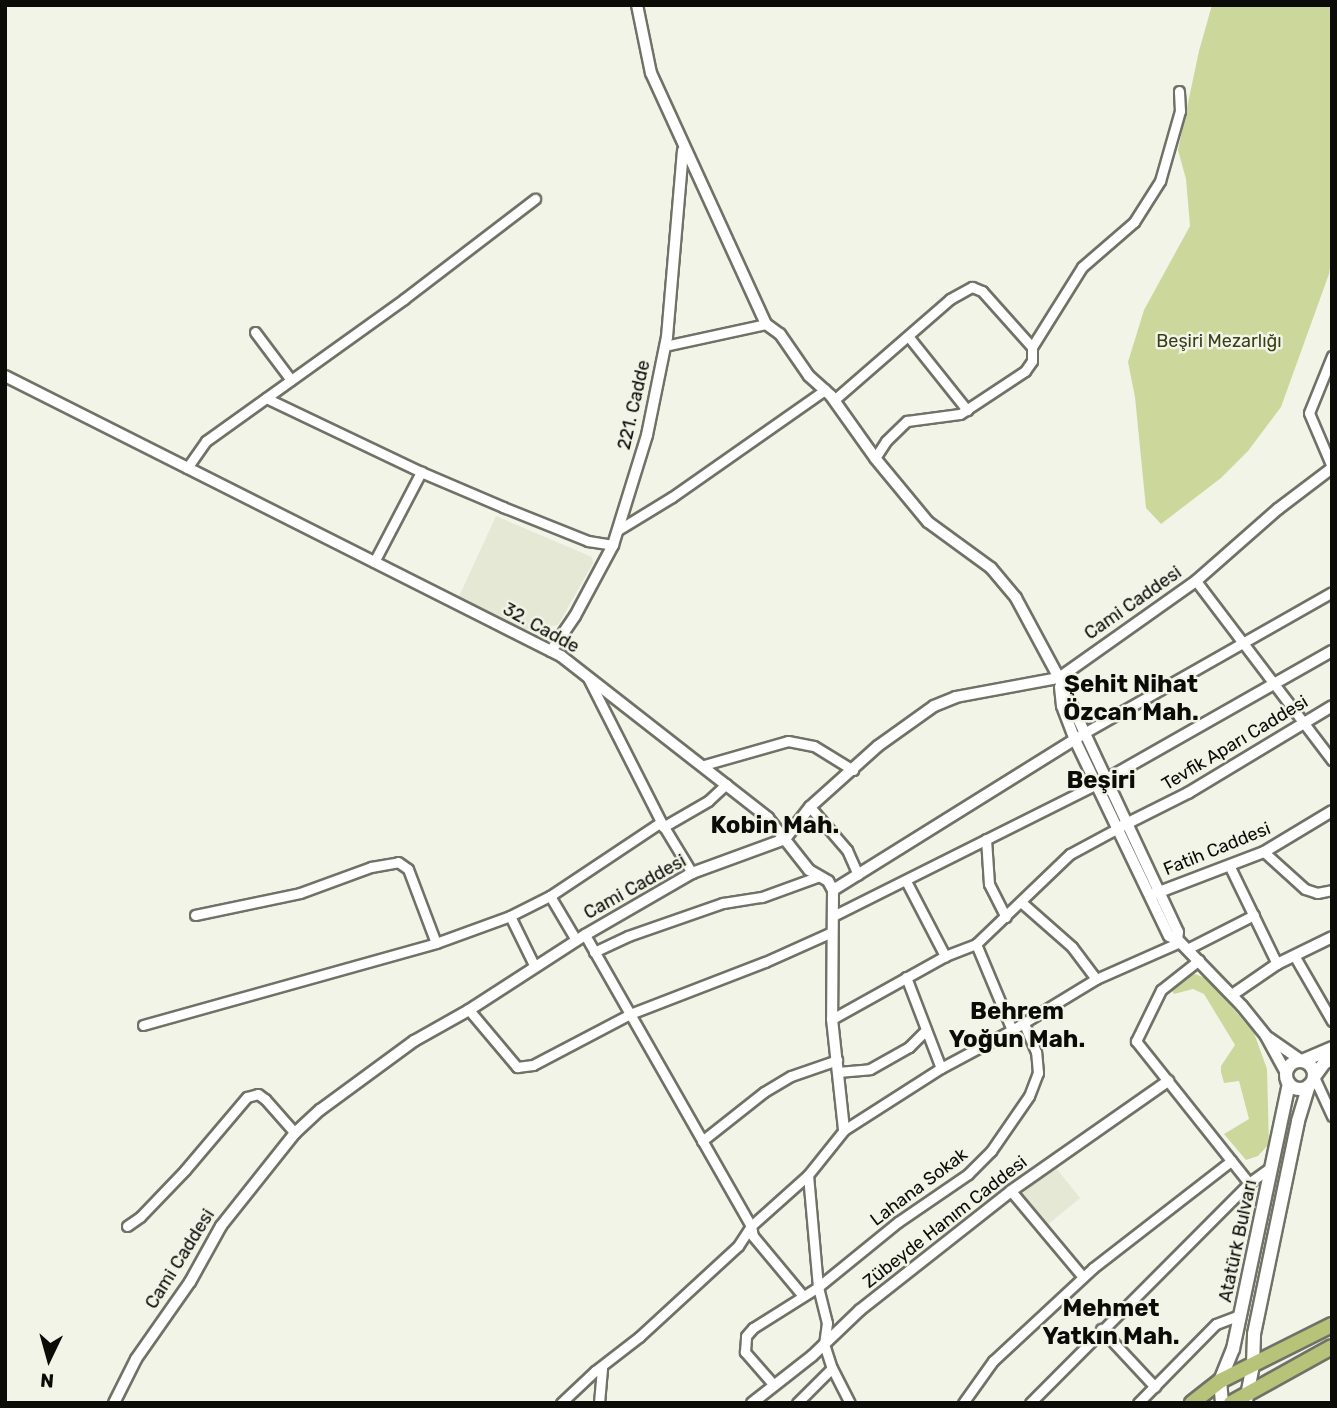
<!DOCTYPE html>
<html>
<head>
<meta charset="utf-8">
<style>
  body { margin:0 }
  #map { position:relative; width:1337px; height:1408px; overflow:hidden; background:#f2f4e8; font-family:Rubik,sans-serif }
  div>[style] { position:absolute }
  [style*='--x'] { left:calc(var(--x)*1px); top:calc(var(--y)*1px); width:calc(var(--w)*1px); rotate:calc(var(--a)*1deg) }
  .built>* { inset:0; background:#e4e8d5; transform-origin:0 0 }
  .green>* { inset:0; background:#ccd79c }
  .roads { filter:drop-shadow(2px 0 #6f7267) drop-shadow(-2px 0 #6f7267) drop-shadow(0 2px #6f7267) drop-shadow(0 -2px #6f7267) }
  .minor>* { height:9px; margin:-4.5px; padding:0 4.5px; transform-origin:4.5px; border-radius:4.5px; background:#fff }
  .tertiary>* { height:10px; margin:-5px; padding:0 5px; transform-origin:5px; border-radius:5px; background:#fff }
  .secondary>* { height:12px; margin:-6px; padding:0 6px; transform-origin:6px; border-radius:6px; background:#fff }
  .secondary>.ring { margin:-6px; padding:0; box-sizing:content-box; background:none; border:12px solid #fff; border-radius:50% }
  .trunk>* { height:14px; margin:-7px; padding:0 7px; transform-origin:7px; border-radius:7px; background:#b8c37a }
  span { translate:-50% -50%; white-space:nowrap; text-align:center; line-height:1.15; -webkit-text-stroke:5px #f2f4e8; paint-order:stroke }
  .park-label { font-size:18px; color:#3a4016 }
  .street-label { font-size:18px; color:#0b0c08 }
  .district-label { font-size:24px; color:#0b0c08; font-weight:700 }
  .frame { position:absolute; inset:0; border:7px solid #0b0c08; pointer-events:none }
  .north { position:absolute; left:14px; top:1324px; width:70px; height:70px; -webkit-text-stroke:5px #f2f4e8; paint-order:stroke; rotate:185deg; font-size:19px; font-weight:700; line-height:28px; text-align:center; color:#0b0c08 }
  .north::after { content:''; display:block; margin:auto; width:24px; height:32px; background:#0b0c08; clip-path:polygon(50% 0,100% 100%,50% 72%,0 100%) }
</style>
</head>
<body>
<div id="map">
  <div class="built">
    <i style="clip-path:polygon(496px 516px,592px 557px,593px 563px,558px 625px,532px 630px,515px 628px,457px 601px)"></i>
    <i style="left:1055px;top:1167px;width:40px;height:43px;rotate:51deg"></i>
  </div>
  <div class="green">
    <i style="clip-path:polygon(1212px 5px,1332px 5px,1332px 254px,1329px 274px,1281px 407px,1248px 451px,1221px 478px,1161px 524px,1146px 508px,1135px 397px,1128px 362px,1144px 310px,1190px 226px,1186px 179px,1178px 150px,1199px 51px)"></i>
    <i style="clip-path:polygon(1195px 974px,1208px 979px,1254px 1033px,1267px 1069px,1269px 1144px,1258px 1156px,1246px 1160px,1224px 1134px,1249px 1119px,1239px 1081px,1224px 1083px,1221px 1072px,1221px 1066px,1235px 1045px,1204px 994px,1193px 989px,1174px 994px,1171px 989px,1182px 978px)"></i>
  </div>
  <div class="roads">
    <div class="minor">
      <i style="--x:255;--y:332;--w:60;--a:53.1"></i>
      <i style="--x:908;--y:336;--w:95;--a:51.4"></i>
      <i style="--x:665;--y:346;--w:103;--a:-12.3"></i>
      <i style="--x:1332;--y:356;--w:61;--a:112"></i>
      <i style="--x:1309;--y:413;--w:59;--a:66.9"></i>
      <i style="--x:266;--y:398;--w:172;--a:25.5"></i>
      <i style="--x:421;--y:472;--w:89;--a:23.1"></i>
      <i style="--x:503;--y:507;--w:92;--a:21.8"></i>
      <i style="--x:588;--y:541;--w:25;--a:9"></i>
      <i style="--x:834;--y:400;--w:154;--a:-41"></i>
      <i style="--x:950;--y:299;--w:25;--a:-29"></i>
      <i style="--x:972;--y:287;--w:11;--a:22"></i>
      <i style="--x:982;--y:291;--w:75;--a:48.2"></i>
      <i style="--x:875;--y:458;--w:20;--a:-57"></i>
      <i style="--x:886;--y:441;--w:29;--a:-44"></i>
      <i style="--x:907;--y:421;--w:53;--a:-7.5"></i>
      <i style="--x:960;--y:414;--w:78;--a:-33.5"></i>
      <i style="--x:1025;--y:371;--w:12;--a:-55"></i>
      <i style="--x:1032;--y:361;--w:14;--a:-90"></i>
      <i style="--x:1032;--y:347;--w:94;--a:-58"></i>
      <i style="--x:1082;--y:267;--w:69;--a:-40.9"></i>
      <i style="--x:1134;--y:222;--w:49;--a:-57.6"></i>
      <i style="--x:1160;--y:181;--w:73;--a:-74.1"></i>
      <i style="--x:1180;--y:111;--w:20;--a:-93"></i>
      <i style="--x:187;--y:468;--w:33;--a:-55"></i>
      <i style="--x:206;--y:441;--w:244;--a:-35.6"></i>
      <i style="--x:404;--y:299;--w:165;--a:-37.4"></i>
      <i style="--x:618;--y:530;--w:63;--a:-31.4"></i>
      <i style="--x:672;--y:497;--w:187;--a:-35"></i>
      <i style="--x:374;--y:562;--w:102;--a:-62.4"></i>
      <i style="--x:1196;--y:581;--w:225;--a:52.8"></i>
      <i style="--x:588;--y:678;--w:161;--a:63.1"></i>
      <i style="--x:661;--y:822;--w:60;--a:58.7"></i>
      <i style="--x:1084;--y:733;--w:285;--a:-29.6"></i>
      <i style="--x:704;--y:765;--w:87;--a:-15.9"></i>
      <i style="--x:788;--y:741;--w:26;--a:11"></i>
      <i style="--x:814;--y:746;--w:46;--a:31.6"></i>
      <i style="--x:810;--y:807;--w:57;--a:49.3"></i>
      <i style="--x:847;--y:850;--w:27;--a:66"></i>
      <i style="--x:663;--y:827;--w:52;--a:-30"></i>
      <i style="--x:708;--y:801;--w:25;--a:-43"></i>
      <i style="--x:986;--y:839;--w:45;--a:86.2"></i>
      <i style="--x:989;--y:884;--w:37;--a:63"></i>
      <i style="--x:1264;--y:852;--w:55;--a:42.1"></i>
      <i style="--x:1305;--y:889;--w:13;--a:18"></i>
      <i style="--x:1317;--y:893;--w:15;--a:-11"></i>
      <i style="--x:1229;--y:865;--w:110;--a:64.1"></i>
      <i style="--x:906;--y:881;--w:85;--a:62.5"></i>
      <i style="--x:550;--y:896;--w:51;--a:59.4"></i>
      <i style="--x:1021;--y:902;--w:68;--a:41.4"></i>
      <i style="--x:1072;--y:947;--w:40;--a:53"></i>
      <i style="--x:195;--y:915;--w:107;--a:-11.8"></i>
      <i style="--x:300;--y:893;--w:76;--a:-20.1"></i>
      <i style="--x:371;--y:867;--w:27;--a:-10"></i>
      <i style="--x:398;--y:862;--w:12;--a:35"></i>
      <i style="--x:408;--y:869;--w:79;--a:69.3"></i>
      <i style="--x:510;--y:916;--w:55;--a:63.9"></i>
      <i style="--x:833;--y:916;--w:295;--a:-26.6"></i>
      <i style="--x:585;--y:935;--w:335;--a:60.3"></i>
      <i style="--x:751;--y:1226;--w:10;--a:79"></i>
      <i style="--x:753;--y:1236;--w:78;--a:50.2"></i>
      <i style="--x:976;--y:944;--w:93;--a:67.3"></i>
      <i style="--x:1187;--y:949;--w:75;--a:-26.9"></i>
      <i style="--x:594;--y:952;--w:38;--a:-25"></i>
      <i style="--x:628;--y:936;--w:101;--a:-19.2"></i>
      <i style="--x:723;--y:903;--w:39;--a:-9"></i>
      <i style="--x:762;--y:897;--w:59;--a:-20"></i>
      <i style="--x:1295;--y:957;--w:74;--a:60"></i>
      <i style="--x:1199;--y:960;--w:48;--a:141.7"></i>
      <i style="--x:1161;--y:990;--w:57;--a:116.1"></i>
      <i style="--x:1136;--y:1041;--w:181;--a:51.5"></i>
      <i style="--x:906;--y:977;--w:97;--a:69"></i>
      <i style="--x:469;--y:1010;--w:75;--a:49.9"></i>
      <i style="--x:517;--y:1067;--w:16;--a:-7"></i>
      <i style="--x:533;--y:1065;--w:110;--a:-27.7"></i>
      <i style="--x:630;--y:1014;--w:145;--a:-21.1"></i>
      <i style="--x:765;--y:962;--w:73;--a:-24.1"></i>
      <i style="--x:832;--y:1019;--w:129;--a:-29.1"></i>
      <i style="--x:945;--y:956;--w:33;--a:-21"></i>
      <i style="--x:976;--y:944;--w:130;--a:-43.8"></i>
      <i style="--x:1070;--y:854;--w:55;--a:-28.4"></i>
      <i style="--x:143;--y:1025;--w:304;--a:-15.6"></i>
      <i style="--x:436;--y:943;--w:79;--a:-20"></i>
      <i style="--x:510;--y:916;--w:45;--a:-26.6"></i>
      <i style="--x:550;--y:896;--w:133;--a:-33.7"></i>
      <i style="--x:838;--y:1072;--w:32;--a:-5"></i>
      <i style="--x:870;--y:1069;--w:45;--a:-29.4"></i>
      <i style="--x:909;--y:1047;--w:24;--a:-45"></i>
      <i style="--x:1314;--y:1077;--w:43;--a:65.2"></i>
      <i style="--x:702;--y:1141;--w:79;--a:-38.3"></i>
      <i style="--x:764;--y:1092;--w:31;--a:-31"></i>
      <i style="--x:791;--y:1076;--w:49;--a:-19.2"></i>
      <i style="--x:808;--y:1175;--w:112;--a:84.9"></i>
      <i style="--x:818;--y:1287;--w:37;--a:76"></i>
      <i style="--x:827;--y:1323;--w:21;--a:98"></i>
      <i style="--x:824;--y:1344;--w:25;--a:72"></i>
      <i style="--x:832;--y:1368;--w:39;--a:63"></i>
      <i style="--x:1011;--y:1191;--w:112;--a:50.1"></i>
      <i style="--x:127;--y:1226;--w:16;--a:-35"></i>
      <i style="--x:140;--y:1217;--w:65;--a:-46.2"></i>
      <i style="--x:185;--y:1170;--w:96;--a:-49.7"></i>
      <i style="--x:247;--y:1097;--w:11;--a:-15"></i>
      <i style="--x:258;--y:1094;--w:9;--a:36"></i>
      <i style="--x:265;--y:1099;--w:45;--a:48.6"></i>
      <i style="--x:1101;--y:1329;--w:79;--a:47"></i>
      <i style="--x:773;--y:1384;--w:43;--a:-131.2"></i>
      <i style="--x:745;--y:1352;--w:16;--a:-86"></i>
      <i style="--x:746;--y:1336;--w:11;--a:-49"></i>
      <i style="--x:753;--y:1328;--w:77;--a:-32.2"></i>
      <i style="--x:818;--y:1287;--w:103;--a:-39.1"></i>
      <i style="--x:898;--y:1222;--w:85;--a:-34.4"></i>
      <i style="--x:968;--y:1174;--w:33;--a:-45"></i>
      <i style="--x:991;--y:1151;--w:67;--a:-55.4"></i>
      <i style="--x:1029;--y:1096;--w:25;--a:-69"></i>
      <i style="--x:1038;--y:1073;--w:21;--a:-95"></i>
      <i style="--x:1036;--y:1052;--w:33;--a:-113"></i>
      <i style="--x:561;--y:1403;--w:47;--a:-43.3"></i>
      <i style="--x:595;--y:1371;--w:56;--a:-37.7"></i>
      <i style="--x:639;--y:1337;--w:134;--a:-42.6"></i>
      <i style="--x:738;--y:1246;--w:24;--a:-57"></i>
      <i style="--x:751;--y:1226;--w:76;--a:-41.8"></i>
      <i style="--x:808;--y:1175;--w:58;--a:-51.3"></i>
      <i style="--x:844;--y:1130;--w:115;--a:-32.6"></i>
      <i style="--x:941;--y:1068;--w:81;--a:-28.2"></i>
      <i style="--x:1012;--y:1030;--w:98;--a:-31.3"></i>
      <i style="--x:1096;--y:979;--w:92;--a:-23.8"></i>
      <i style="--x:599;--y:1403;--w:37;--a:-85"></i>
      <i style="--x:797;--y:1403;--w:49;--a:-45"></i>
      <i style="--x:963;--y:1403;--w:52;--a:-54.5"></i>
      <i style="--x:993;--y:1361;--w:137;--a:-42.9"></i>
      <i style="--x:1093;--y:1268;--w:175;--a:-37.8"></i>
      <i style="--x:1030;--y:1403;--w:310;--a:-45.1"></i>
      <i style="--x:1249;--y:1183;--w:27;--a:-36"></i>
      <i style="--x:1138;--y:1403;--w:111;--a:-45.4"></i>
      <i style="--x:1216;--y:1324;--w:26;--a:-21"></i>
    </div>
    <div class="tertiary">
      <i style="--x:637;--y:5;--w:69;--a:78.4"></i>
      <i style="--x:651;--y:73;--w:276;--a:65.4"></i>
      <i style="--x:766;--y:324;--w:17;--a:36"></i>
      <i style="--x:780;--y:334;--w:51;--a:55.4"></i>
      <i style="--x:809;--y:376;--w:30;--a:42"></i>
      <i style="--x:831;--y:396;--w:76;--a:54.6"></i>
      <i style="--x:875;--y:458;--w:83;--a:50.4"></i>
      <i style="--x:928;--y:522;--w:78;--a:36.1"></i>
      <i style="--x:991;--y:568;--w:39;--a:50"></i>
      <i style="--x:1016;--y:598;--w:91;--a:61.7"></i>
      <i style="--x:1059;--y:678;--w:280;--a:64.9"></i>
      <i style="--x:1178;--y:932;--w:7;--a:98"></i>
      <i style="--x:5;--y:376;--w:623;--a:26.73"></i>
      <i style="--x:561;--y:656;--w:263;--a:38"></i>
      <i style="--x:768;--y:818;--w:66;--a:51.7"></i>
      <i style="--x:809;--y:870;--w:22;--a:30"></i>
      <i style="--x:828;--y:881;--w:10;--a:61"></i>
      <i style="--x:833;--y:890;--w:129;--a:90.4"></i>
      <i style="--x:832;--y:1019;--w:112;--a:83.8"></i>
      <i style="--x:551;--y:651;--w:42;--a:-55.6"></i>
      <i style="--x:575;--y:616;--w:81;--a:-61.8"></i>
      <i style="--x:613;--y:545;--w:115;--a:-72.8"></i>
      <i style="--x:647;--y:435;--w:100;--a:-78.5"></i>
      <i style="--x:667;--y:337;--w:187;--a:-85.1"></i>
      <i style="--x:1060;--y:687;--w:19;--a:84"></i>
      <i style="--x:1062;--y:706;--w:36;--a:69"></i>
      <i style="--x:1075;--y:740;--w:217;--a:64.4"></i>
      <i style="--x:1169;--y:936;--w:9;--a:21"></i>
      <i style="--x:1177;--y:939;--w:93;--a:45.9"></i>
      <i style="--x:1242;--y:1006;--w:38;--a:51"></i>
      <i style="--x:1266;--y:1036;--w:42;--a:61.6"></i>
      <i style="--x:1103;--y:781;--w:263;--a:-29.6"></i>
      <i style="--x:1122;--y:826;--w:74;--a:-26.6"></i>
      <i style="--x:1188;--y:793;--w:168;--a:-31.1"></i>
      <i style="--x:833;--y:890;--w:290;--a:-31.9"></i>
      <i style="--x:1154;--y:894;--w:118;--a:-20.9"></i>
      <i style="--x:1264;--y:852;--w:79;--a:-31.1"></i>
      <i style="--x:1232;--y:995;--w:55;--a:-34.6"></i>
      <i style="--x:1277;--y:964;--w:61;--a:-26.1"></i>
      <i style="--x:1269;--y:1038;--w:40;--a:34.9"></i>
      <i style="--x:114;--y:1403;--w:49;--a:-63.4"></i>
      <i style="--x:136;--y:1359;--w:94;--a:-55"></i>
      <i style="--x:190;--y:1282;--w:64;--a:-61"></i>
      <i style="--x:221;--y:1226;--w:119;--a:-51.5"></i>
      <i style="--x:295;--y:1133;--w:34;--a:-43"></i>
      <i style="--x:320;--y:1110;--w:117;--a:-36.3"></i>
      <i style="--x:414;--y:1041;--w:63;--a:-29.4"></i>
      <i style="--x:469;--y:1010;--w:138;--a:-32.9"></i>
      <i style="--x:585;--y:935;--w:124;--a:-30.1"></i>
      <i style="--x:692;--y:873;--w:99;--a:-20.1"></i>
      <i style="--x:785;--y:839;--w:41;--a:-52"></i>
      <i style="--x:810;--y:807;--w:91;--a:-41.9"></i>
      <i style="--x:878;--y:746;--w:69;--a:-35.5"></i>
      <i style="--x:934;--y:706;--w:24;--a:-22"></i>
      <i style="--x:956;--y:697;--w:105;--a:-10.5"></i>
      <i style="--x:1059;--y:678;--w:168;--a:-35.3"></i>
      <i style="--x:1196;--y:581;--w:109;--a:-41.3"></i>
      <i style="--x:1278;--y:509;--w:68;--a:-37.2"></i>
      <i style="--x:752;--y:1403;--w:76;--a:-38.1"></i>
      <i style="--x:812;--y:1356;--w:66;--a:-43.8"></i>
      <i style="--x:860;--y:1310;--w:192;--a:-38.2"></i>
      <i style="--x:1011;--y:1191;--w:192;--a:-35"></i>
    </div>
    <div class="secondary">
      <i class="ring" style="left:1286px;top:1061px;width:16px;height:16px"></i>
      <i style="--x:1302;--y:1061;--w:33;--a:-23"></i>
      <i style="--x:1314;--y:1077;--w:17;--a:-54"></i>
      <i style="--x:1324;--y:1063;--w:9;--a:-27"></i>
      <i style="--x:1246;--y:1401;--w:38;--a:-79"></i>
      <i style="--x:1253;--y:1364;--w:30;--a:-88"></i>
      <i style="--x:1254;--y:1334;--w:217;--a:-78.3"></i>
      <i style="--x:1298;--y:1121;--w:37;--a:-73"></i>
      <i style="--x:1222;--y:1403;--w:22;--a:-95"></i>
      <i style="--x:1220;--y:1381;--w:35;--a:-68"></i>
      <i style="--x:1233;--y:1349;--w:271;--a:-78.1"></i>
    </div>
    <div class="trunk">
      <i style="--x:1192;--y:1403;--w:36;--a:-38"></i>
      <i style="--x:1220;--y:1381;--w:125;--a:-26.6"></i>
      <i style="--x:1231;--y:1403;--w:115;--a:-29"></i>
    </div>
  </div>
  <div class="park-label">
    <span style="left:1219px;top:341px">Beşiri Mezarlığı</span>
  </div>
  <div class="street-label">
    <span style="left:634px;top:405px;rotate:-77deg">221. Cadde</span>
    <span style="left:1133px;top:603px;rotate:-35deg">Cami Caddesi</span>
    <span style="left:541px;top:628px;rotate:29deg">32. Cadde</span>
    <span style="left:1235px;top:743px;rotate:-31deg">Tevfik Aparı Caddesi</span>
    <span style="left:1217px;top:849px;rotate:-22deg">Fatih Caddesi</span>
    <span style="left:635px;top:887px;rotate:-29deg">Cami Caddesi</span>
    <span style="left:919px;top:1187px;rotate:-37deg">Lahana Sokak</span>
    <span style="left:945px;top:1222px;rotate:-38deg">Zübeyde Hanım Caddesi</span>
    <span style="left:1238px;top:1241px;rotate:-78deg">Atatürk Bulvarı</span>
    <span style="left:180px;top:1259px;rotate:-58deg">Cami Caddesi</span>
  </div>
  <div class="district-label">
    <span style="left:1131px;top:699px">Şehit Nihat<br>Özcan Mah.</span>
    <span style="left:1101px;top:781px">Beşiri</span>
    <span style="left:775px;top:826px">Kobin Mah.</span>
    <span style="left:1017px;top:1026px">Behrem<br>Yoğun Mah.</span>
    <span style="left:1111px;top:1323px">Mehmet<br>Yatkın Mah.</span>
  </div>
  <div class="frame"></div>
  <div class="north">N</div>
</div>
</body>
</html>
